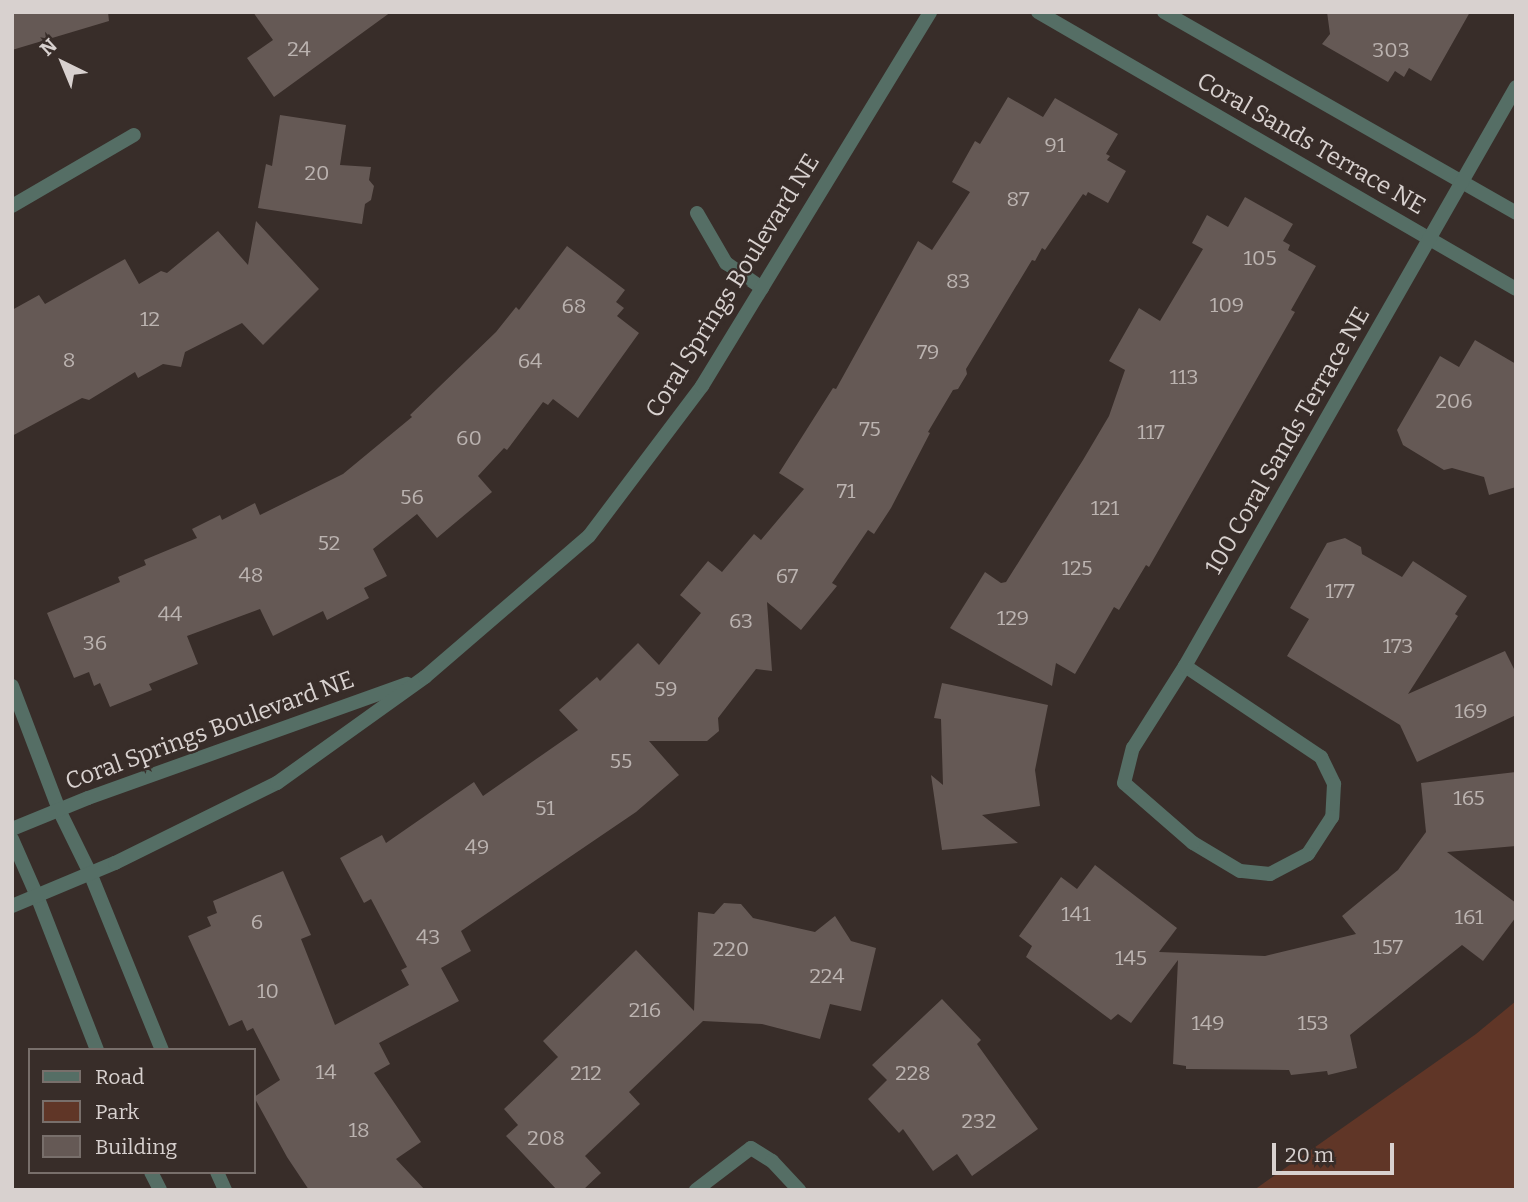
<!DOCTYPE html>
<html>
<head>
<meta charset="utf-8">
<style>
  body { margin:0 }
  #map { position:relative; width:1528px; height:1202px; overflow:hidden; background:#382d29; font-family:Bitter,serif }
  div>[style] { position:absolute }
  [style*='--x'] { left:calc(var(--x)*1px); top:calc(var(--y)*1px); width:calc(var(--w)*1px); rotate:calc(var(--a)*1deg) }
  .green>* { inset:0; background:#603627 }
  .building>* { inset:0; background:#655955 }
  .service>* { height:14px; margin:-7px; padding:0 7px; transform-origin:7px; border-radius:7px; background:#556e65 }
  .minor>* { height:14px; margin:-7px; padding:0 7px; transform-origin:7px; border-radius:7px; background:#556e65 }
  .tertiary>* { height:14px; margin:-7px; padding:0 7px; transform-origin:7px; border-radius:7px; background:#556e65 }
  span { translate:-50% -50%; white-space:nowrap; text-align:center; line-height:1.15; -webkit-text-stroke:5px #382d29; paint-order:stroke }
  .number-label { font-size:21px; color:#bbb3b0 }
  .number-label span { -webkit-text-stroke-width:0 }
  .street-label { font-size:24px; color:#d8d1cf }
  .frame { position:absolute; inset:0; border:14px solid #d8d1cf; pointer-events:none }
  .legend { position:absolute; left:28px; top:1048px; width:228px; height:126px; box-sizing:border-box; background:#382d29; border:2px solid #786f6b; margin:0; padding:9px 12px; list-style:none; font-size:21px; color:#d8d1cf }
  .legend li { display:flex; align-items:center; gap:14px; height:35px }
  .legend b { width:35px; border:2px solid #786f6b }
  .north { position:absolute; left:28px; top:28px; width:70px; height:70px; -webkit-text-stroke:5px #382d29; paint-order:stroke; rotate:317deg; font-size:19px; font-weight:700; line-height:28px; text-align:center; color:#d8d1cf }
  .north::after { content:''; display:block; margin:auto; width:24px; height:32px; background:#d8d1cf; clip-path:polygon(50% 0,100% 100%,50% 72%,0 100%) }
  .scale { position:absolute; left:1272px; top:1143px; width:122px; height:32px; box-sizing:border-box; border:4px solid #d8d1cf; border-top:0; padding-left:9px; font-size:21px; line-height:24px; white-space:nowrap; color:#d8d1cf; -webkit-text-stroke:5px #382d29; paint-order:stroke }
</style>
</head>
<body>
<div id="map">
  <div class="green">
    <i style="clip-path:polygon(1516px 1001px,1516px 1190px,1254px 1190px,1476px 1034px)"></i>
  </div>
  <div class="building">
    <i style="clip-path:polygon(12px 12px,108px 12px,109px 21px,12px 50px)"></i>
    <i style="clip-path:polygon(253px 12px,391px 12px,274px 97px,247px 58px,273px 40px)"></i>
    <i style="clip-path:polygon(1327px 12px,1470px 12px,1431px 81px,1409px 68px,1404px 77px,1395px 71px,1388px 82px,1322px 44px,1330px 34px)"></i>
    <i style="clip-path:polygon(1008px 97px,1043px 117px,1055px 98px,1118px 134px,1106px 154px,1110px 156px,1107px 160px,1126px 171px,1108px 203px,1088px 192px,1086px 196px,1083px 194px,1045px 250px,1042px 248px,1035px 261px,1032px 260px,966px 369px,967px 374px,958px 389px,953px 390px,928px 432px,930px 433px,891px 508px,874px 534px,868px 530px,832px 583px,837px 586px,801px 630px,767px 602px,772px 671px,756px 669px,718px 718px,719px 731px,707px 741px,649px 741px,679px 775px,636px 812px,461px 931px,471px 951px,441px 968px,459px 1001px,379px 1043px,390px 1064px,374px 1073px,421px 1142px,396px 1159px,425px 1190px,309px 1190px,287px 1157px,254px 1097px,280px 1080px,253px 1028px,247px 1031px,242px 1020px,229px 1026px,188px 936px,211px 926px,207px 917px,217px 913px,213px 901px,283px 871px,311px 935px,301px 939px,335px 1025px,409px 985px,401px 970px,407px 967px,371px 899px,364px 903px,340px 858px,382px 835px,386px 843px,474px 782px,483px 796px,578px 730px,559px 710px,597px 677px,600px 681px,638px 643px,659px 665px,701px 613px,680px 595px,708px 561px,722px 572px,754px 534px,761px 540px,804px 489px,779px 473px,833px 388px,836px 389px,918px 241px,932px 250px,970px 192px,952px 182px,975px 141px,980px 144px)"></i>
    <i style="clip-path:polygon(280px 115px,346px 125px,340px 165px,371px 167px,369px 180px,374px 186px,371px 200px,365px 204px,362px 224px,258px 208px,266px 164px,272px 166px)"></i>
    <i style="clip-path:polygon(1245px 197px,1293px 224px,1283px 241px,1290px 245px,1288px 250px,1316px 266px,1291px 310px,1295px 312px,1149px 567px,1146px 565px,1119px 610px,1114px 607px,1075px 674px,1056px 663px,1052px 686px,950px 628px,985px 572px,1001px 583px,1006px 582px,1083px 460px,1109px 416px,1125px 370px,1109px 361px,1139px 308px,1160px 321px,1203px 249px,1192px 243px,1207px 215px,1228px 227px)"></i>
    <i style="clip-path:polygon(256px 221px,319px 289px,263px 345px,242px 323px,185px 352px,181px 367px,163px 364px,138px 378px,135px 372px,89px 400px,82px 398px,12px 436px,12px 310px,39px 295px,45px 304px,125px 259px,139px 284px,161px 271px,167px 273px,218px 231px,248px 265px)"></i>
    <i style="clip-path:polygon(567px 246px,625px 290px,616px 302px,624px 308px,617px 316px,639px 333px,578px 418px,553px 399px,548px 405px,543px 402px,507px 450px,504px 448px,478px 476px,492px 492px,437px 538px,417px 514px,373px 549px,387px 576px,364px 588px,369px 598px,327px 620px,323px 611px,273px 636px,260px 609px,187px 636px,198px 664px,149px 684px,152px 690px,110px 707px,100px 683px,94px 686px,89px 672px,74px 678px,47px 613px,120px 582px,118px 577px,146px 565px,144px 560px,197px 538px,192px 529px,220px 515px,222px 520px,255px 503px,260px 515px,343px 474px,412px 417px,410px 415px,496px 332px,516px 307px,519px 310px)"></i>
    <i style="clip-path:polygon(1475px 340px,1516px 364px,1516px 487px,1489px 495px,1484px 477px,1452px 468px,1444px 470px,1403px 445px,1397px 430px,1440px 356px,1459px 367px)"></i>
    <i style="clip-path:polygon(1345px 538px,1361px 547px,1362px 554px,1402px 577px,1413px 561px,1467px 596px,1455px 614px,1458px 616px,1408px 694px,1505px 651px,1516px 673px,1516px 715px,1417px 762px,1400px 725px,1287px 656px,1309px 619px,1290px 608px,1327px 543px)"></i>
    <i style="clip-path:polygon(942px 683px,1048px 705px,1035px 770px,1040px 806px,982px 815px,1018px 843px,942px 850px,931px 775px,943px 785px,941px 719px,934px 718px)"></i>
    <i style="clip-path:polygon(1516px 772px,1516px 846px,1447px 852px,1516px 903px,1516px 917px,1483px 961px,1462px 945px,1350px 1035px,1357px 1068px,1328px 1075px,1327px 1071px,1291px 1075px,1289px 1070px,1186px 1069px,1186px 1066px,1173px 1064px,1178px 960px,1131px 1023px,1118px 1014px,1111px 1020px,1026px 957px,1032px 946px,1019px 936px,1061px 877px,1077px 889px,1095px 865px,1177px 928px,1159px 952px,1265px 956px,1356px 934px,1342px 916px,1398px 870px,1426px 832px,1421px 783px)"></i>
    <i style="clip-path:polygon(724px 903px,741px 904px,753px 918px,815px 932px,835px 916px,851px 941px,876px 948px,861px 1011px,830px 1004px,820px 1039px,762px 1024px,703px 1021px,629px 1092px,640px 1104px,585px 1156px,601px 1173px,583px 1190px,557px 1190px,506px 1136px,518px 1125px,504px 1109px,558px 1057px,543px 1041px,636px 950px,694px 1011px,698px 912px,714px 914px)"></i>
    <i style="clip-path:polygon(942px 999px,981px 1040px,977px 1044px,1038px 1129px,972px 1176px,957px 1154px,933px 1171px,903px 1129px,899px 1133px,868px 1099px,887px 1080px,872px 1065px)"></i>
  </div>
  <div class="service">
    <i style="--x:697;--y:213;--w:58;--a:59.9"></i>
    <i style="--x:726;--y:263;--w:44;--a:34.8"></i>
  </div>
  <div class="minor">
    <i style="--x:1038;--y:12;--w:552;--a:30.09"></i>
    <i style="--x:1164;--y:12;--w:405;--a:29.7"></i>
    <i style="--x:12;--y:206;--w:141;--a:-30.2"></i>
    <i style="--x:1185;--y:666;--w:164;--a:33.8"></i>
    <i style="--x:1321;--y:757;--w:30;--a:64"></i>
    <i style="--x:1334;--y:784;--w:33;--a:93"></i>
    <i style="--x:1332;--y:817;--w:44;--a:123"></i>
    <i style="--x:1308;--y:854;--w:43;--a:152.2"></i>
    <i style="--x:1270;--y:874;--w:30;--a:-174"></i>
    <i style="--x:1240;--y:871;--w:55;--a:-149.2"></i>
    <i style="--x:1193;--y:843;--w:91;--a:-139"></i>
    <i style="--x:1124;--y:783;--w:36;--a:-76"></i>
    <i style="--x:1133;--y:748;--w:97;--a:-57.6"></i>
    <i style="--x:1185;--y:666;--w:667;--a:-60.24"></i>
    <i style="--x:12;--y:686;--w:133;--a:69.2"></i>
    <i style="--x:59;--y:810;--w:70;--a:63.8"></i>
    <i style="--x:90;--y:873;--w:191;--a:67.9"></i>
    <i style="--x:37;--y:896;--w:165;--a:68.7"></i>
    <i style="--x:151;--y:1172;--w:20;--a:63"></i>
    <i style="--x:217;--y:1172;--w:20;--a:66"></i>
    <i style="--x:696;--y:1190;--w:69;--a:-37.4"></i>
    <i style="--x:751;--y:1148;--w:25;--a:32"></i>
    <i style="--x:772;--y:1161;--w:40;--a:47"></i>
  </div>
  <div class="tertiary">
    <i style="--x:12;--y:829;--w:82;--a:-22.2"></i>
    <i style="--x:88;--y:798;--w:339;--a:-19.7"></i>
    <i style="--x:12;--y:839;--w:62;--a:66.3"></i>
    <i style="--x:12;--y:906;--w:112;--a:-22.7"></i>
    <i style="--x:115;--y:863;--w:181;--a:-26.3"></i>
    <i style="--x:277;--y:783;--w:182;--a:-35.6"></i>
    <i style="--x:425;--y:677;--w:216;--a:-40.7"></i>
    <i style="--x:589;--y:536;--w:188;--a:-53"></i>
    <i style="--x:702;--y:386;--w:438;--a:-58.6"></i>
  </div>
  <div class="number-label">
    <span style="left:299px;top:49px">24</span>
    <span style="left:1391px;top:50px">303</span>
    <span style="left:1055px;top:145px">91</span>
    <span style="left:317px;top:173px">20</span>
    <span style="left:1018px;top:199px">87</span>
    <span style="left:1260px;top:258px">105</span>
    <span style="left:958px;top:281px">83</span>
    <span style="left:1227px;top:305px">109</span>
    <span style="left:574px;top:306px">68</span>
    <span style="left:150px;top:319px">12</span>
    <span style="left:928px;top:352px">79</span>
    <span style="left:69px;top:360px">8</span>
    <span style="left:530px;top:361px">64</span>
    <span style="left:1184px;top:377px">113</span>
    <span style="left:1454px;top:401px">206</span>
    <span style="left:870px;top:429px">75</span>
    <span style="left:1151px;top:432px">117</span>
    <span style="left:469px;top:438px">60</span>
    <span style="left:846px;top:491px">71</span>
    <span style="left:412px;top:497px">56</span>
    <span style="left:1105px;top:508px">121</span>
    <span style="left:329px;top:543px">52</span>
    <span style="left:1077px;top:568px">125</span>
    <span style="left:251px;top:575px">48</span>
    <span style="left:787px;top:576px">67</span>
    <span style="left:1340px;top:591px">177</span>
    <span style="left:170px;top:614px">44</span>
    <span style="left:1013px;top:618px">129</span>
    <span style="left:741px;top:621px">63</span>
    <span style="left:95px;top:643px">36</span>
    <span style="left:1398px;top:646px">173</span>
    <span style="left:666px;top:689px">59</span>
    <span style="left:1471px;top:711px">169</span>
    <span style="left:621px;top:761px">55</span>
    <span style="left:1469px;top:798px">165</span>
    <span style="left:545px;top:808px">51</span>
    <span style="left:477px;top:847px">49</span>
    <span style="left:1076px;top:914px">141</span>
    <span style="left:1469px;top:917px">161</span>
    <span style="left:257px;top:922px">6</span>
    <span style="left:428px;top:937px">43</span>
    <span style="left:1388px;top:947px">157</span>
    <span style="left:731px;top:949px">220</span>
    <span style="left:1131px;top:958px">145</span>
    <span style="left:827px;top:976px">224</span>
    <span style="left:268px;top:991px">10</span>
    <span style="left:645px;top:1010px">216</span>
    <span style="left:1208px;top:1023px">149</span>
    <span style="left:1313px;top:1023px">153</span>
    <span style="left:326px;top:1072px">14</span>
    <span style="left:586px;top:1073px">212</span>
    <span style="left:913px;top:1073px">228</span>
    <span style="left:979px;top:1121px">232</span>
    <span style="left:359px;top:1130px">18</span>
    <span style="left:546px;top:1138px">208</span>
  </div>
  <div class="street-label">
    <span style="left:1311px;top:144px;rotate:30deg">Coral Sands Terrace NE</span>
    <span style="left:733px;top:286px;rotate:-58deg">Coral Springs Boulevard NE</span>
    <span style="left:1288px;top:441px;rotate:-60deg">100 Coral Sands Terrace NE</span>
    <span style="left:210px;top:731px;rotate:-20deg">Coral Springs Boulevard NE</span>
  </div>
  <div class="frame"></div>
  <ul class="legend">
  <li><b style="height:9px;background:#556e65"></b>Road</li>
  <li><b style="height:19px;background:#603627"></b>Park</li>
  <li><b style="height:19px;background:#655955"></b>Building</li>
  </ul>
  <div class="north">N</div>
  <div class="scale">20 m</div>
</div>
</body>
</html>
